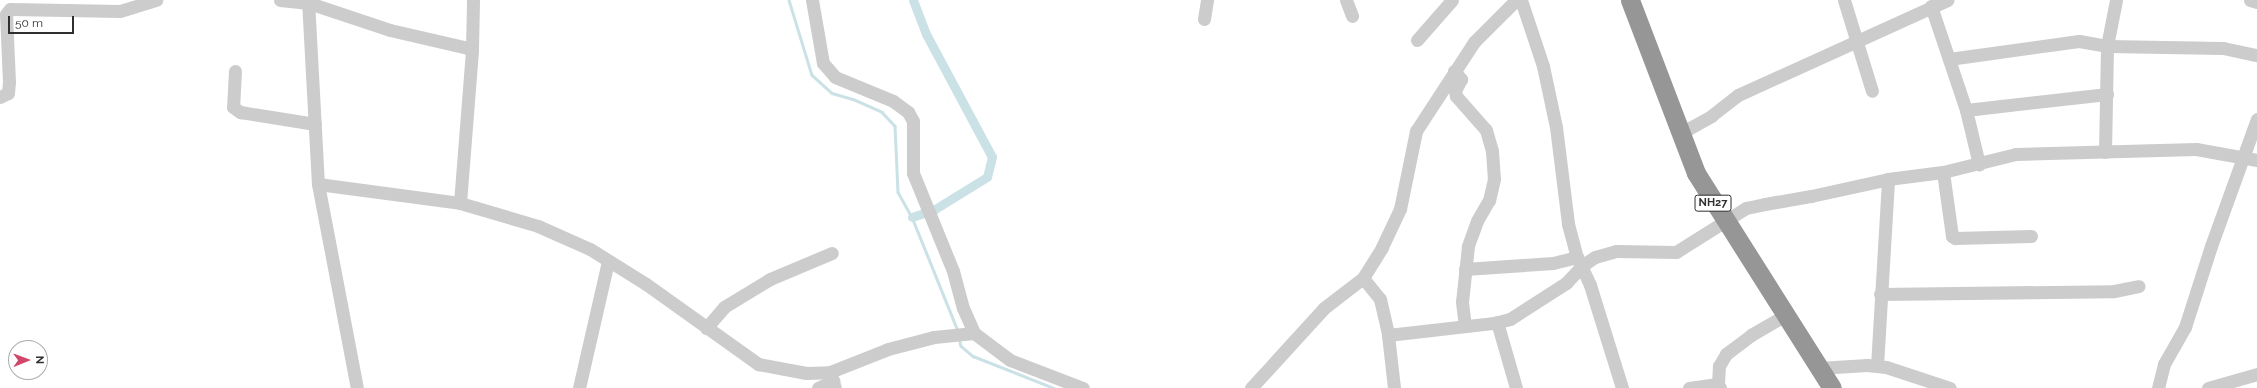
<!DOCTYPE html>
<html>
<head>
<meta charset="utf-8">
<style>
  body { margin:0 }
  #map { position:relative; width:2257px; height:388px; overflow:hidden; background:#fff; font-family:Raleway,sans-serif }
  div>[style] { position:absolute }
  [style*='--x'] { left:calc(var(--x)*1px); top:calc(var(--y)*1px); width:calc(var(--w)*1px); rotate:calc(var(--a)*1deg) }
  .stream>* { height:2.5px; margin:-1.25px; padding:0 1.25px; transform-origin:1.25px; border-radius:1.25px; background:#cae1e6 }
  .canal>* { height:9px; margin:-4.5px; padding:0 4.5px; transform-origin:4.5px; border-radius:4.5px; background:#cae1e6 }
  .minor>* { height:13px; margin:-6.5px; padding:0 6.5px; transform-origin:6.5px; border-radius:6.5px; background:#ccc }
  .highway>* { height:19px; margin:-9.5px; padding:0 9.5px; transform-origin:9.5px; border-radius:9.5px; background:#969696 }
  span { translate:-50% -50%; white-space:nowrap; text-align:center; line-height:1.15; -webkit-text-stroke:4px #fff; paint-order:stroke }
  .shield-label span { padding:1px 3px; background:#fff; border:1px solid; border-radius:3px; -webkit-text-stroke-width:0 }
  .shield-label { font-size:11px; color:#2f2f2f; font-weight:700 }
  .north { position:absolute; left:8px; top:340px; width:40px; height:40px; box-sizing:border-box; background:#fff; border:1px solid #acacac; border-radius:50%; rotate:89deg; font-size:11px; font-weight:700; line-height:16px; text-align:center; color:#2f2f2f }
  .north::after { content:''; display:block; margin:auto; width:14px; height:18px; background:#d1466b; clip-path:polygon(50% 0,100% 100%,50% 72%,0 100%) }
  .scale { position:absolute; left:8px; top:16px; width:66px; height:18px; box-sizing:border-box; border:2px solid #2f2f2f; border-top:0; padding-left:5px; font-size:12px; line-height:14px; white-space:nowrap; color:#2f2f2f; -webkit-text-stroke:3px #fff; paint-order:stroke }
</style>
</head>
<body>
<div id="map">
  <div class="stream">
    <i style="--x:789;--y:0;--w:78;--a:73"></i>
    <i style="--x:812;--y:75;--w:27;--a:42"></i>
    <i style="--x:832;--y:93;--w:22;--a:16"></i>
    <i style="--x:853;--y:99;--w:32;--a:24"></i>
    <i style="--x:882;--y:112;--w:19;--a:47"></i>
    <i style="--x:895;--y:126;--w:66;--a:87.4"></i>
    <i style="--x:898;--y:192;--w:29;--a:61"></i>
    <i style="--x:912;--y:217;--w:123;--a:68"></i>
    <i style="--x:959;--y:338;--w:8;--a:76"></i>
    <i style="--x:961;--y:346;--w:16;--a:40"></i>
    <i style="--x:973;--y:356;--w:87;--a:21.6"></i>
  </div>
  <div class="canal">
    <i style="--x:912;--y:217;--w:24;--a:-19"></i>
    <i style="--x:935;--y:209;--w:61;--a:-31.6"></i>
    <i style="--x:987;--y:177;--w:21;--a:-76"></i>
    <i style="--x:992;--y:157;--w:140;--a:-118.2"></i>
    <i style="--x:926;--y:34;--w:36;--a:-111"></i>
  </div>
  <div class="minor">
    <i style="--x:280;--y:0;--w:29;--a:6"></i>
    <i style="--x:309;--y:3;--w:85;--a:18.4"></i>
    <i style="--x:390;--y:30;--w:84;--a:13"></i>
    <i style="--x:308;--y:0;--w:184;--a:86.9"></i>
    <i style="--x:318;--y:184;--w:208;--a:79.2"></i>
    <i style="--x:812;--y:0;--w:64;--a:80.1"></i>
    <i style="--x:823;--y:63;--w:18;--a:49"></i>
    <i style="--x:835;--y:77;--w:63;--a:22.5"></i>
    <i style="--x:893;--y:101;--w:19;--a:36"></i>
    <i style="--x:908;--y:112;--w:10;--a:61"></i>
    <i style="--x:913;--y:121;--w:52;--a:90"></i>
    <i style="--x:913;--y:173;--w:106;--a:67.8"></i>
    <i style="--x:953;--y:271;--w:38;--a:75"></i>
    <i style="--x:963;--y:308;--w:27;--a:66"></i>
    <i style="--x:974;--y:333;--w:45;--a:36.9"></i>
    <i style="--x:1010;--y:360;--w:78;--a:21"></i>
    <i style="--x:1346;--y:0;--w:17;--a:69"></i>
    <i style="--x:1521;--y:0;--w:70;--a:71.6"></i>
    <i style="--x:1543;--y:66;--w:62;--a:78"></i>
    <i style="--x:1556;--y:127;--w:98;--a:82.9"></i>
    <i style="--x:1568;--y:224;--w:34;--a:75"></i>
    <i style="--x:1577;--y:257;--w:31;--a:65"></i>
    <i style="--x:1590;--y:285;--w:108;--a:72.7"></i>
    <i style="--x:1844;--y:0;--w:95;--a:72.9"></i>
    <i style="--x:2250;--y:0;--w:7;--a:16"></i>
    <i style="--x:1931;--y:6;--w:110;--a:71.4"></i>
    <i style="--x:1966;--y:110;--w:56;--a:76.5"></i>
    <i style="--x:1204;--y:19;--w:19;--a:-81"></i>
    <i style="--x:1417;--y:40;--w:53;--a:-48.8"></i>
    <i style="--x:1949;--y:59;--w:131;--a:-7.9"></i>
    <i style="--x:2079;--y:41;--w:28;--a:10"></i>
    <i style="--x:2107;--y:46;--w:116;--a:1"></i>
    <i style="--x:2223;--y:48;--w:35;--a:12"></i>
    <i style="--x:235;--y:71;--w:36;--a:93"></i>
    <i style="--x:233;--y:107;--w:9;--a:36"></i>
    <i style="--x:240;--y:112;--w:76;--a:9.1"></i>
    <i style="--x:1454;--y:71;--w:11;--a:49"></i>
    <i style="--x:1461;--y:79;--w:13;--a:117"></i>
    <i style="--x:1455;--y:91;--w:5;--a:79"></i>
    <i style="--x:1456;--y:96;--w:45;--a:48.6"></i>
    <i style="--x:1486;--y:130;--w:22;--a:74"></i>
    <i style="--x:1492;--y:151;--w:28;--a:86"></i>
    <i style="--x:1494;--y:179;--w:22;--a:103"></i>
    <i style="--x:1489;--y:200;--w:24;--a:120"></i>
    <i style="--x:1477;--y:221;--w:27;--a:110"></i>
    <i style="--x:1468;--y:246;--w:56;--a:96.1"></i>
    <i style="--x:1462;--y:302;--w:24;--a:83"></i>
    <i style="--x:0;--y:97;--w:9;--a:-27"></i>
    <i style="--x:8;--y:93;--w:11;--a:-85"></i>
    <i style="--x:9;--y:82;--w:68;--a:-92.5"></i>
    <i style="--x:6;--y:14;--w:6;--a:-51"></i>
    <i style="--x:10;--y:9;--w:110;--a:1"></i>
    <i style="--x:120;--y:11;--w:38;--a:-17"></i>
    <i style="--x:1966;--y:110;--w:142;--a:-6.5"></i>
    <i style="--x:1679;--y:134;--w:37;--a:-29"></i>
    <i style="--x:1711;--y:116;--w:34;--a:-38"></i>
    <i style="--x:1738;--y:95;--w:230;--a:-24.4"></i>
    <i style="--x:2105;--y:152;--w:106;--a:-88.9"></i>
    <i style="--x:2107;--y:46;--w:47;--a:-78.9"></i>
    <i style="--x:1943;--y:172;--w:65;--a:82"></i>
    <i style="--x:1952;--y:236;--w:4;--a:34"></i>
    <i style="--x:1955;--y:238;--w:76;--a:-1.5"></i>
    <i style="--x:318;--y:184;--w:143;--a:7.6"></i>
    <i style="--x:460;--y:203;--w:81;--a:16.4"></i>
    <i style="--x:538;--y:226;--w:57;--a:23.9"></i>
    <i style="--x:590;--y:249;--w:66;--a:32"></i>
    <i style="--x:646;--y:284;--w:138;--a:35.5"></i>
    <i style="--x:758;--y:364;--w:49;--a:10.6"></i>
    <i style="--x:806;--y:373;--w:24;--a:-2"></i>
    <i style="--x:830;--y:372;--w:62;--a:-21.6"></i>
    <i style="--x:888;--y:349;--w:48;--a:-14.6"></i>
    <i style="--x:934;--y:337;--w:40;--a:-5.7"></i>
    <i style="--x:460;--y:203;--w:154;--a:-85.5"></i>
    <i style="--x:472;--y:49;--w:49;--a:-88.8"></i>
    <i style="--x:1465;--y:269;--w:88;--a:-3.9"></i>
    <i style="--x:1553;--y:263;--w:25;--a:-14"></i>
    <i style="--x:1363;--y:278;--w:27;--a:51"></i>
    <i style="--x:1380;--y:299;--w:37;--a:77"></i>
    <i style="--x:1388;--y:335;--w:53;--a:83.5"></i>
    <i style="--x:1880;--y:294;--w:234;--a:-0.7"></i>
    <i style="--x:2114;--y:291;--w:25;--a:-11"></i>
    <i style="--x:1497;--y:322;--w:69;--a:73.9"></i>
    <i style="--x:706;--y:328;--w:28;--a:-49"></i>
    <i style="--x:724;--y:307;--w:54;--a:-31.3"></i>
    <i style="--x:770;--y:279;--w:67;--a:-22.8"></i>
    <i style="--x:1388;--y:335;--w:107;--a:-6.5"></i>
    <i style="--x:1494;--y:323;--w:16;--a:-14"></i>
    <i style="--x:1510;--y:319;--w:67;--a:-32.7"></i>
    <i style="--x:1566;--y:283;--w:25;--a:-47"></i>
    <i style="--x:1583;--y:265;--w:14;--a:-34"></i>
    <i style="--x:1595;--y:257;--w:22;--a:-16"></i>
    <i style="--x:1616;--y:251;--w:60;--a:1"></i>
    <i style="--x:1676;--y:252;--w:83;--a:-32.2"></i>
    <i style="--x:1746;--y:208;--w:19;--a:-12"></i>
    <i style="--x:1765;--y:204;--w:47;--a:-9.9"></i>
    <i style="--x:1811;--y:196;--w:79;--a:-12.4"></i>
    <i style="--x:1888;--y:179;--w:55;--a:-7.3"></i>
    <i style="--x:1943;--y:172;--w:75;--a:-13.9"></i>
    <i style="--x:2016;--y:154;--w:180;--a:-1.6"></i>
    <i style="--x:2196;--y:149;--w:62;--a:10.2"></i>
    <i style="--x:1877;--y:366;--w:187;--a:-86.6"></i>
    <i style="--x:1819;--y:368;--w:48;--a:-3.6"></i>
    <i style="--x:1867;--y:365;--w:19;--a:6"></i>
    <i style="--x:1886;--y:367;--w:67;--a:18.2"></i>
    <i style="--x:830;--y:372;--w:17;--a:73"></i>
    <i style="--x:579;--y:388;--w:130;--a:-77.1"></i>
    <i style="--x:818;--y:388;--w:17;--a:-25"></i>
    <i style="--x:1251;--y:388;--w:108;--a:-47.6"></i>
    <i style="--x:1324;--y:308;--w:49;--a:-37.6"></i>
    <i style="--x:1363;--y:278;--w:36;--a:-58"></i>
    <i style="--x:1382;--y:247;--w:42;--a:-64.7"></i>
    <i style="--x:1400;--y:209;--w:80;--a:-78.4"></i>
    <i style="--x:1416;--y:131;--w:106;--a:-56.9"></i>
    <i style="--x:1474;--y:42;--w:59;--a:-45"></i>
    <i style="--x:1689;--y:388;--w:29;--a:-8"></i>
    <i style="--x:1720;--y:388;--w:4;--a:-117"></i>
    <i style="--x:1718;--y:384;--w:18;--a:-87"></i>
    <i style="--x:1719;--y:366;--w:14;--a:-60"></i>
    <i style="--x:1726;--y:354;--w:31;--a:-37"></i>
    <i style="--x:1751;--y:335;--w:39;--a:-30"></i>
    <i style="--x:2158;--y:388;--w:25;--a:-76"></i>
    <i style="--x:2164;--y:364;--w:43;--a:-60.4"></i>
    <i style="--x:2185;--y:327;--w:85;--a:-72.2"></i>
    <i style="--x:2211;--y:246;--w:135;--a:-70.1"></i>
    <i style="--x:2208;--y:388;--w:51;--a:-15.9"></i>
  </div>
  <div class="highway">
    <i style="--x:1630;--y:0;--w:185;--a:69.1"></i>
    <i style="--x:1696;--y:173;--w:254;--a:57.7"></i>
  </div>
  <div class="shield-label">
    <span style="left:1713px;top:203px">NH27</span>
  </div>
  <div class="north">N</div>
  <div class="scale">50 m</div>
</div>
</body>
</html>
